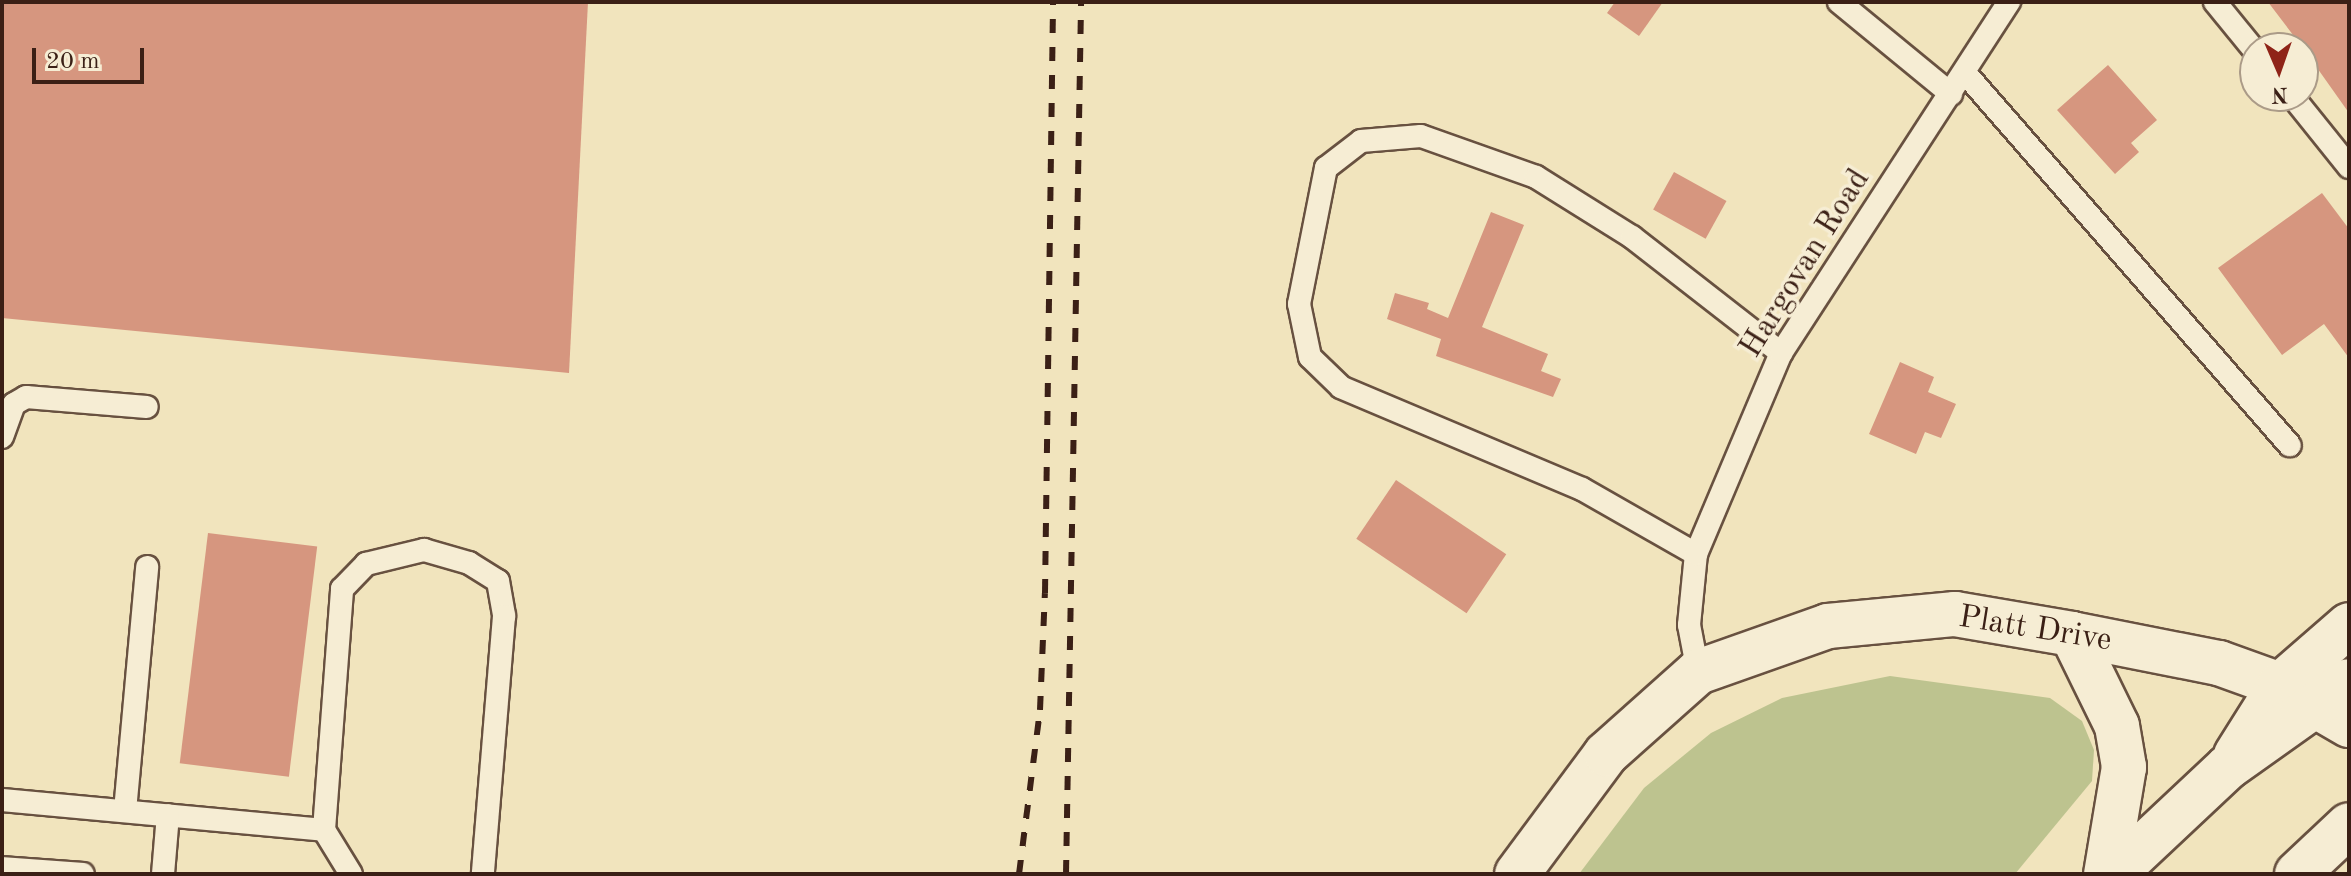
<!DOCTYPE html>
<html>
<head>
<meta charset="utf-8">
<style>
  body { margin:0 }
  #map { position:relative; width:2351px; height:876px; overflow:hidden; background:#f1e4bd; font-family:"Old Standard TT",serif }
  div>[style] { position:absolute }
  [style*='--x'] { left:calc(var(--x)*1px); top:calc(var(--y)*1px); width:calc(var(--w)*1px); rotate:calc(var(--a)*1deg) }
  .green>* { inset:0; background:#bdc38f }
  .building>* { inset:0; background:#d6967f; transform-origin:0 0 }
  .roads { filter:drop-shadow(2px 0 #685140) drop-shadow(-2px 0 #685140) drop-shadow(0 2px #685140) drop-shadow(0 -2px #685140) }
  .service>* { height:22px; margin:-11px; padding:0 11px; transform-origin:11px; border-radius:11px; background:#f6edd4 }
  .minor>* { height:44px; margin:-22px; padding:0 22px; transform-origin:22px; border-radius:22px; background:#f6edd4 }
  .tertiary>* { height:44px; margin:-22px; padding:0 22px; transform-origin:22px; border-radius:22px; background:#f6edd4 }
  .secondary>* { height:44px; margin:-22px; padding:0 22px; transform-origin:22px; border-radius:22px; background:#f6edd4 }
  .rail>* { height:6px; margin-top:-3px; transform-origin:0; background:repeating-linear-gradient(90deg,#3b2016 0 14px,transparent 0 28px) }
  span { translate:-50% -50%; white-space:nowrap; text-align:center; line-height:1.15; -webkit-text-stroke:7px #f6edd4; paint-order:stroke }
  .street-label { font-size:32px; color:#3b2016 }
  .frame { position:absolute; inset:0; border:4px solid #3b2016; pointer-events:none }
  .north { position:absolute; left:2239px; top:32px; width:80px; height:80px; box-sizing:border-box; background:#f6edd4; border:2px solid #ab9b88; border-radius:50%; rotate:178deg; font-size:22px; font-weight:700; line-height:32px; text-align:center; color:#3b2016 }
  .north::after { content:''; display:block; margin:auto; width:28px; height:36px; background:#8f2418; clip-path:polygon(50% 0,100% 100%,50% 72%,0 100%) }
  .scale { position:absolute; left:32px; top:48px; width:112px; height:36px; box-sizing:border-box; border:4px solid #3b2016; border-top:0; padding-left:10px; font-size:24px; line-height:28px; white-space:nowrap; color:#3b2016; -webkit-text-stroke:6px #f6edd4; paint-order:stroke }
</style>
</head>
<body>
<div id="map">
  <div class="green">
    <i style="clip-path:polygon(1890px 676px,2050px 698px,2082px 721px,2094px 750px,2092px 781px,2015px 874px,1579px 874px,1644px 788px,1711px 733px,1782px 698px)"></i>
  </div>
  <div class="building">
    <i style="clip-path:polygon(2px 2px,588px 2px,569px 373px,2px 318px)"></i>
    <i style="clip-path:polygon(1615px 2px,1663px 2px,1639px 36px,1607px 13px)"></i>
    <i style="clip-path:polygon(2268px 2px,2349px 2px,2349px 113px,2303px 48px)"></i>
    <i style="clip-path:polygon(2108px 65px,2157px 120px,2131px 143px,2139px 152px,2115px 174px,2057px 110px)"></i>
    <i style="left:1674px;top:172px;width:60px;height:43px;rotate:29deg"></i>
    <i style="clip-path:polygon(2322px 193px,2349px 229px,2349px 358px,2324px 324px,2282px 355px,2218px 268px)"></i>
    <i style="clip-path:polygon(1491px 212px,1524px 225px,1482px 327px,1548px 354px,1541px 371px,1561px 379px,1553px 397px,1436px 356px,1441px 339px,1387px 319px,1395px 293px,1429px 303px,1427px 309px,1448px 318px)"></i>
    <i style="clip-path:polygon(1900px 362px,1934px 377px,1928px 392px,1956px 404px,1941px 438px,1925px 432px,1916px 454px,1869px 434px)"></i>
    <i style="left:1396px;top:480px;width:133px;height:71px;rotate:34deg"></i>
    <i style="left:208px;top:533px;width:110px;height:232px;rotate:7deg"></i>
  </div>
  <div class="roads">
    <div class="service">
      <i style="--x:1839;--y:2;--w:145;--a:39.4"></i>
      <i style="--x:2215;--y:2;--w:63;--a:50.8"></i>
      <i style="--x:1965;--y:73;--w:494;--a:48.9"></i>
      <i style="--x:2292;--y:96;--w:91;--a:51.2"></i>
      <i style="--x:2;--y:437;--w:35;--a:-70"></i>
      <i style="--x:14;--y:404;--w:14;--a:-30"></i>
      <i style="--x:26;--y:397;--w:121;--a:4.7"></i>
      <i style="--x:1696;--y:554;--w:131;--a:-150.3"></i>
      <i style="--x:1582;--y:489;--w:262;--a:-157.1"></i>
      <i style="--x:1341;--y:387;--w:43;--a:-135.9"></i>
      <i style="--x:1310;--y:357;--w:54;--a:-101.7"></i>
      <i style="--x:1299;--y:304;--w:139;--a:-78.8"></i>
      <i style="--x:1326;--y:168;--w:44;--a:-37.6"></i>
      <i style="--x:1361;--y:141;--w:60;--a:-4.8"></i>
      <i style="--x:1421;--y:136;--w:122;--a:19.6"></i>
      <i style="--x:1536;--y:177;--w:113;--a:32"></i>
      <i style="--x:1632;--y:237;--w:189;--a:37.9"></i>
      <i style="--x:1698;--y:672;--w:48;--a:-100.8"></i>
      <i style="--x:1689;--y:625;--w:71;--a:-84.4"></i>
      <i style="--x:1696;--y:554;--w:218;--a:-67.1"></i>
      <i style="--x:1781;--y:353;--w:419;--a:-57"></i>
      <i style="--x:2;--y:800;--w:323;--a:5.3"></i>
      <i style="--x:125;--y:811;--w:245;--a:-84.8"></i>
      <i style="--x:2;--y:868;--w:81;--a:4.2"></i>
      <i style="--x:163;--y:874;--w:59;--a:-85.2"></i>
      <i style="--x:351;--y:874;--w:52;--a:-121.5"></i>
      <i style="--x:324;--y:830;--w:242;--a:-85.7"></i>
      <i style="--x:342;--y:589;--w:35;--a:-46"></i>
      <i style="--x:366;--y:564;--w:60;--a:-13.6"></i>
      <i style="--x:424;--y:550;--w:47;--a:16.1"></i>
      <i style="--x:469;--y:563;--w:34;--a:32"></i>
      <i style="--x:498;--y:581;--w:36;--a:80"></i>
      <i style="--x:504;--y:616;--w:259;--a:94.7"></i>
    </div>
    <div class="minor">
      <i style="--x:2297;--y:874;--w:71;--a:-43.3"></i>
    </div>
    <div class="tertiary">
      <i style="--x:1517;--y:874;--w:149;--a:-53.4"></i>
      <i style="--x:1606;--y:754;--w:123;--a:-41.7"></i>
      <i style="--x:1698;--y:672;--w:138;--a:-19.5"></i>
      <i style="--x:1828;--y:626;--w:128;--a:-5.4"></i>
      <i style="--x:1955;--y:614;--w:119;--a:9.7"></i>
      <i style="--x:2072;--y:634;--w:150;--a:11.2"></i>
      <i style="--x:2219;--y:663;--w:65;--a:19.8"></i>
      <i style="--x:2280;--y:685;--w:80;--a:30.1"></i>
    </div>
    <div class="secondary">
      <i style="--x:2072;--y:634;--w:102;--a:63.9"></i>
      <i style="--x:2117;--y:726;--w:42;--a:80.3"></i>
      <i style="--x:2124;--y:767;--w:109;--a:99.5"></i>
      <i style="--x:2236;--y:755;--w:83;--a:-57.8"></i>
      <i style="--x:2280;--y:685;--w:91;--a:-41"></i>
      <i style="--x:2114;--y:874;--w:156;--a:-43.2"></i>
      <i style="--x:2228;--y:767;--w:148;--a:-35.4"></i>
    </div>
  </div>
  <div class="rail">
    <i style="--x:1019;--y:874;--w:165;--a:-82.7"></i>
    <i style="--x:1040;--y:710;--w:117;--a:-87.6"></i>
    <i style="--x:1045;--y:593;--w:591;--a:-89.22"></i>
    <i style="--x:1066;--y:874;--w:872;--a:-89.01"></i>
  </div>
  <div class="street-label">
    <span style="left:1806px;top:264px;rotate:-58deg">Hargovan Road</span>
    <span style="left:2035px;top:630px;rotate:9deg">Platt Drive</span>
  </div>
  <div class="frame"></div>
  <div class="north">N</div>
  <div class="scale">20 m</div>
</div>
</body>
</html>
